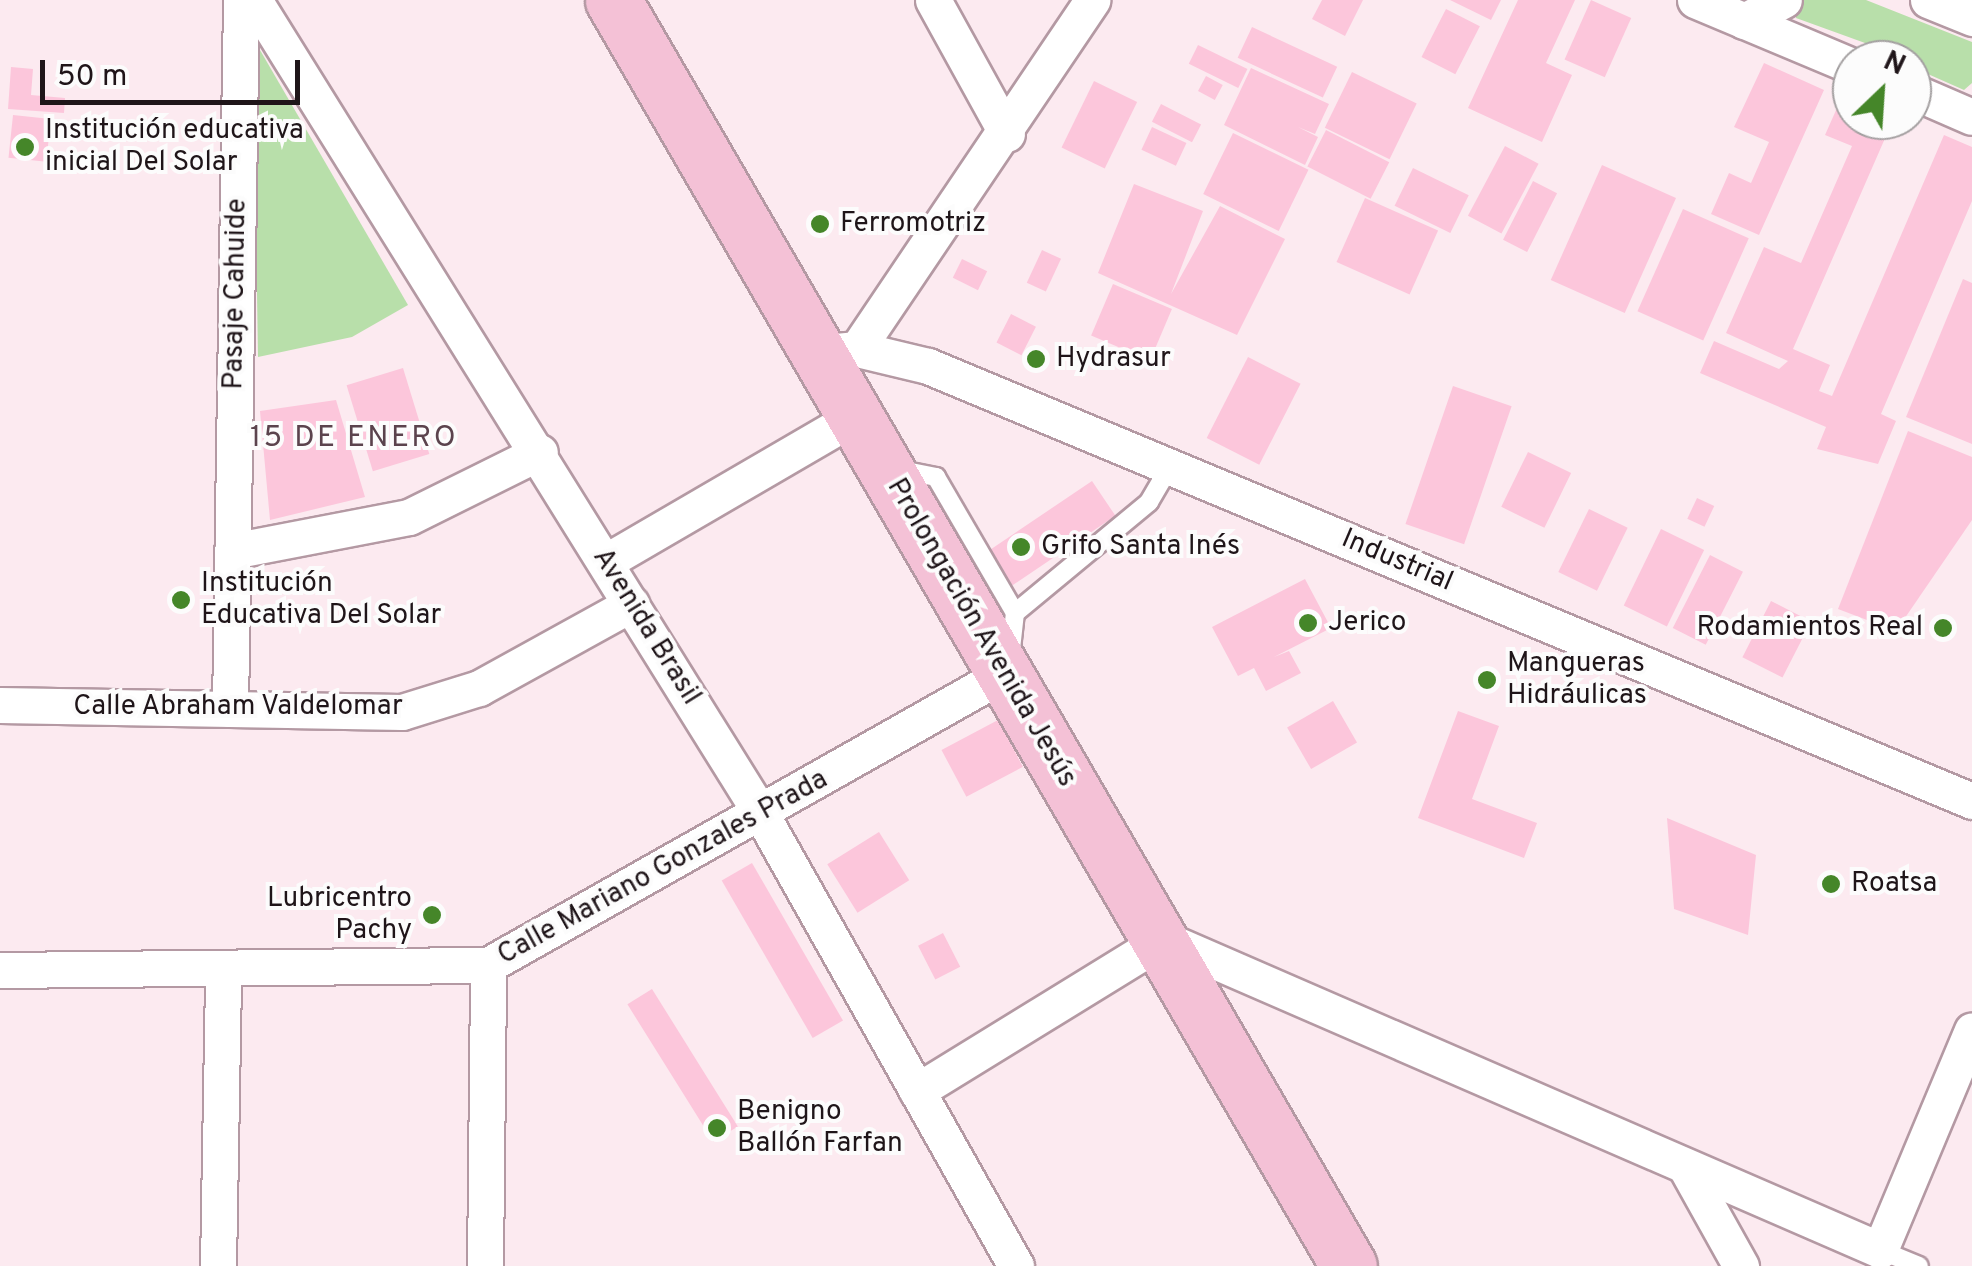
<!DOCTYPE html>
<html>
<head>
<meta charset="utf-8">
<style>
  body { margin:0 }
  #map { position:relative; width:1972px; height:1266px; overflow:hidden; background:#fceaf0; font-family:Overpass,sans-serif }
  div>[style] { position:absolute }
  [style*='--x'] { left:calc(var(--x)*1px); top:calc(var(--y)*1px); width:calc(var(--w)*1px); rotate:calc(var(--a)*1deg) }
  .green>* { inset:0; background:#b8dfaa }
  .building>* { inset:0; background:#fcc6db; transform-origin:0 0 }
  .roads { filter:drop-shadow(2px 0 #b499a3) drop-shadow(-2px 0 #b499a3) drop-shadow(0 2px #b499a3) drop-shadow(0 -2px #b499a3) }
  .lane>* { height:18px; margin:-9px; padding:0 9px; transform-origin:9px; border-radius:9px; background:#fff }
  .street>* { height:35px; margin:-17.5px; padding:0 17.5px; transform-origin:17.5px; border-radius:17.5px; background:#fff }
  .primary>* { height:55px; margin:-27.5px; padding:0 27.5px; transform-origin:27.5px; border-radius:27.5px; background:#f4c1d6 }
  .dots>* { width:28px; height:28px; translate:-50% -50%; box-sizing:border-box; border:5px solid #fcfcfc; border-radius:50% }
  span { translate:-50% -50%; white-space:nowrap; text-align:center; line-height:1.15; -webkit-text-stroke:8px #fcfcfc; paint-order:stroke }
  .poi-label { font-size:28px; color:#1f1519 }
  .left { translate:0 -50%; text-align:left }
  .right { translate:-100% -50%; text-align:right }
  .street-label { font-size:28px; color:#1f1519 }
  .neighbourhood-label { font-size:30px; color:#5b434d; letter-spacing:2.5px }
  .north { position:absolute; left:1832px; top:40px; width:100px; height:100px; box-sizing:border-box; background:#fcfcfc; border:2px solid #a4a0a1; border-radius:50%; rotate:25deg; font-size:28px; font-weight:700; line-height:40px; text-align:center; color:#1f1519 }
  .north::after { content:''; display:block; margin:auto; width:35px; height:45px; background:#458629; clip-path:polygon(50% 0,100% 100%,50% 72%,0 100%) }
  .scale { position:absolute; left:40px; top:60px; width:260px; height:45px; box-sizing:border-box; border:5px solid #1f1519; border-top:0; padding-left:12px; font-size:30px; line-height:35px; white-space:nowrap; color:#1f1519; -webkit-text-stroke:8px #fcfcfc; paint-order:stroke }
</style>
</head>
<body>
<div id="map">
  <div class="green">
    <i style="clip-path:polygon(1795px 0,1866px 0,1972px 42px,1972px 83px,1964px 90px,1912px 67px,1912px 60px,1796px 18px)"></i>
    <i style="clip-path:polygon(253px 38px,408px 305px,352px 337px,258px 357px)"></i>
  </div>
  <div class="building">
    <i style="clip-path:polygon(1322px 0,1363px 0,1345px 36px,1312px 19px)"></i>
    <i style="clip-path:polygon(1450px 0,1501px 0,1491px 20px)"></i>
    <i style="clip-path:polygon(1518px 0,1575px 0,1546px 63px,1572px 75px,1542px 142px,1468px 108px)"></i>
    <i style="left:1591px;top:0;width:44px;height:65px;rotate:24deg"></i>
    <i style="left:1446px;top:9px;width:38px;height:54px;rotate:27deg"></i>
    <i style="left:1252px;top:27px;width:94px;height:34px;rotate:25deg"></i>
    <i style="left:1198px;top:45px;width:55px;height:21px;rotate:26deg"></i>
    <i style="clip-path:polygon(1764px 63px,1824px 90px,1759px 235px,1711px 214px,1729px 173px,1751px 183px,1769px 142px,1734px 127px)"></i>
    <i style="clip-path:polygon(11px 67px,33px 69px,31px 95px,65px 98px,64px 113px,8px 109px)"></i>
    <i style="clip-path:polygon(1251px 68px,1329px 104px,1315px 134px,1298px 127px,1318px 137px,1305px 165px,1224px 125px)"></i>
    <i style="left:1352px;top:72px;width:72px;height:62px;rotate:26deg"></i>
    <i style="left:1206px;top:76px;width:19px;height:17px;rotate:28deg"></i>
    <i style="left:1094px;top:81px;width:48px;height:74px;rotate:26deg"></i>
    <i style="clip-path:polygon(1845px 90px,1852px 94px,1852px 120px,1893px 120px,1793px 349px,1830px 365px,1819px 391px,1832px 396px,1944px 135px,1972px 147px,1972px 201px,1881px 414px,1896px 421px,1878px 464px,1817px 449px,1826px 427px,1700px 373px,1714px 341px,1779px 369px,1788px 361px,1726px 333px,1764px 247px,1801px 263px,1852px 146px,1825px 135px)"></i>
    <i style="left:1161px;top:104px;width:45px;height:20px;rotate:27deg"></i>
    <i style="left:13px;top:115px;width:38px;height:43px;rotate:6deg"></i>
    <i style="left:1152px;top:127px;width:38px;height:25px;rotate:25deg"></i>
    <i style="left:1326px;top:130px;width:71px;height:41px;rotate:27deg"></i>
    <i style="left:1233px;top:133px;width:84px;height:68px;rotate:26deg"></i>
    <i style="left:1505px;top:146px;width:38px;height:79px;rotate:28deg"></i>
    <i style="left:1602px;top:165px;width:81px;height:126px;rotate:24deg"></i>
    <i style="left:1413px;top:168px;width:62px;height:42px;rotate:26deg"></i>
    <i style="left:1533px;top:181px;width:27px;height:66px;rotate:27deg"></i>
    <i style="clip-path:polygon(1134px 184px,1203px 211px,1171px 294px,1220px 206px,1285px 239px,1237px 335px,1098px 273px)"></i>
    <i style="left:1365px;top:198px;width:80px;height:70px;rotate:24deg"></i>
    <i style="left:1683px;top:209px;width:72px;height:112px;rotate:24deg"></i>
    <i style="left:1042px;top:250px;width:21px;height:36px;rotate:25deg"></i>
    <i style="left:962px;top:259px;width:28px;height:21px;rotate:26deg"></i>
    <i style="clip-path:polygon(1963px 279px,1972px 283px,1972px 444px,1906px 417px)"></i>
    <i style="left:1113px;top:284px;width:64px;height:56px;rotate:23deg"></i>
    <i style="left:1011px;top:314px;width:28px;height:32px;rotate:27deg"></i>
    <i style="left:1248px;top:357px;width:59px;height:91px;rotate:27deg"></i>
    <i style="left:403px;top:368px;width:90px;height:59px;rotate:73deg"></i>
    <i style="left:1453px;top:386px;width:62px;height:146px;rotate:19deg"></i>
    <i style="clip-path:polygon(336px 400px,365px 497px,270px 520px,260px 411px)"></i>
    <i style="clip-path:polygon(1908px 431px,1972px 457px,1972px 520px,1896px 631px,1838px 609px)"></i>
    <i style="left:1528px;top:452px;width:48px;height:61px;rotate:26deg"></i>
    <i style="left:1092px;top:481px;width:42px;height:130px;rotate:56deg"></i>
    <i style="left:1697px;top:498px;width:19px;height:23px;rotate:25deg"></i>
    <i style="left:1589px;top:509px;width:43px;height:70px;rotate:26deg"></i>
    <i style="left:1661px;top:529px;width:48px;height:85px;rotate:26deg"></i>
    <i style="left:1710px;top:555px;width:37px;height:82px;rotate:27deg"></i>
    <i style="clip-path:polygon(1305px 579px,1331px 628px,1274px 657px,1289px 651px,1301px 673px,1266px 691px,1254px 668px,1238px 676px,1212px 627px)"></i>
    <i style="left:1771px;top:601px;width:45px;height:63px;rotate:27deg"></i>
    <i style="left:1333px;top:701px;width:48px;height:53px;rotate:60deg"></i>
    <i style="clip-path:polygon(1458px 711px,1499px 726px,1472px 799px,1537px 823px,1524px 858px,1418px 818px)"></i>
    <i style="left:998px;top:720px;width:53px;height:64px;rotate:62deg"></i>
    <i style="clip-path:polygon(1667px 818px,1756px 855px,1748px 935px,1674px 909px)"></i>
    <i style="left:879px;top:832px;width:57px;height:61px;rotate:58deg"></i>
    <i style="left:752px;top:863px;width:182px;height:35px;rotate:60deg"></i>
    <i style="left:943px;top:933px;width:38px;height:28px;rotate:63deg"></i>
    <i style="left:652px;top:989px;width:162px;height:29px;rotate:58deg"></i>
  </div>
  <div class="roads">
    <div class="lane">
      <i style="--x:896;--y:469;--w:41;--a:11.3"></i>
      <i style="--x:936;--y:477;--w:157;--a:59.8"></i>
      <i style="--x:1010;--y:658;--w:45;--a:-83.7"></i>
      <i style="--x:1015;--y:613;--w:174;--a:-39.6"></i>
      <i style="--x:1149;--y:502;--w:42;--a:-59.7"></i>
      <i style="--x:1880;--y:1250;--w:42;--a:22.3"></i>
    </div>
    <div class="street">
      <i style="--x:254;--y:0;--w:959;--a:58.08"></i>
      <i style="--x:761;--y:814;--w:519;--a:60.57"></i>
      <i style="--x:933;--y:0;--w:153;--a:61.1"></i>
      <i style="--x:1695;--y:0;--w:170;--a:22.8"></i>
      <i style="--x:1928;--y:0;--w:48;--a:22.2"></i>
      <i style="--x:1744;--y:21;--w:45;--a:-27.7"></i>
      <i style="--x:1912;--y:91;--w:65;--a:23.4"></i>
      <i style="--x:857;--y:349;--w:421;--a:-56"></i>
      <i style="--x:816;--y:353;--w:41;--a:-5.6"></i>
      <i style="--x:857;--y:349;--w:73;--a:13.5"></i>
      <i style="--x:928;--y:366;--w:1131;--a:22.62"></i>
      <i style="--x:232;--y:551;--w:180;--a:-10.9"></i>
      <i style="--x:409;--y:517;--w:146;--a:-26.4"></i>
      <i style="--x:605;--y:562;--w:288;--a:-30.2"></i>
      <i style="--x:0;--y:705;--w:402;--a:1"></i>
      <i style="--x:402;--y:712;--w:81;--a:-17.3"></i>
      <i style="--x:479;--y:688;--w:174;--a:-28.9"></i>
      <i style="--x:230;--y:709;--w:709;--a:-89.11"></i>
      <i style="--x:0;--y:970;--w:488;--a:-0.6"></i>
      <i style="--x:488;--y:965;--w:588;--a:-29.44"></i>
      <i style="--x:917;--y:1091;--w:290;--a:-31.6"></i>
      <i style="--x:1164;--y:939;--w:781;--a:23.48"></i>
      <i style="--x:1880;--y:1250;--w:238;--a:-67.3"></i>
      <i style="--x:1685;--y:1166;--w:115;--a:60.8"></i>
      <i style="--x:218;--y:1266;--w:298;--a:-89"></i>
      <i style="--x:485;--y:1266;--w:301;--a:-89.4"></i>
    </div>
    <div class="primary">
      <i style="--x:613;--y:0;--w:1464;--a:59.83"></i>
    </div>
  </div>
  <div class="dots">
    <i style="left:25px;top:147px;background:#458629"></i>
    <i style="left:820px;top:224px;background:#458629"></i>
    <i style="left:1036px;top:359px;background:#458629"></i>
    <i style="left:1021px;top:547px;background:#458629"></i>
    <i style="left:181px;top:600px;background:#458629"></i>
    <i style="left:1308px;top:623px;background:#458629"></i>
    <i style="left:1943px;top:628px;background:#458629"></i>
    <i style="left:1487px;top:680px;background:#458629"></i>
    <i style="left:1831px;top:884px;background:#458629"></i>
    <i style="left:432px;top:915px;background:#458629"></i>
    <i style="left:717px;top:1128px;background:#458629"></i>
  </div>
  <div class="poi-label">
    <span class="left" style="left:45px;top:147px">Institución educativa<br>inicial Del Solar</span>
    <span class="left" style="left:840px;top:224px">Ferromotriz</span>
    <span class="left" style="left:1056px;top:359px">Hydrasur</span>
    <span class="left" style="left:1041px;top:547px">Grifo Santa Inés</span>
    <span class="left" style="left:201px;top:600px">Institución<br>Educativa Del Solar</span>
    <span class="left" style="left:1328px;top:623px">Jerico</span>
    <span class="right" style="left:1923px;top:628px">Rodamientos Real</span>
    <span class="left" style="left:1507px;top:680px">Mangueras<br>Hidráulicas</span>
    <span class="left" style="left:1851px;top:884px">Roatsa</span>
    <span class="right" style="left:412px;top:915px">Lubricentro<br>Pachy</span>
    <span class="left" style="left:737px;top:1128px">Benigno<br>Ballón Farfan</span>
  </div>
  <div class="street-label">
    <span style="left:236px;top:294px;rotate:-89deg">Pasaje Cahuide</span>
    <span style="left:1397px;top:561px;rotate:23deg">Industrial</span>
    <span style="left:646px;top:627px;rotate:58deg">Avenida Brasil</span>
    <span style="left:981px;top:633px;rotate:60deg">Prolongación Avenida Jesús</span>
    <span style="left:238px;top:707px">Calle Abraham Valdelomar</span>
    <span style="left:663px;top:868px;rotate:-29deg">Calle Mariano Gonzales Prada</span>
  </div>
  <div class="neighbourhood-label">
    <span style="left:354px;top:439px">15 DE ENERO</span>
  </div>
  <div class="north">N</div>
  <div class="scale">50 m</div>
</div>
</body>
</html>
